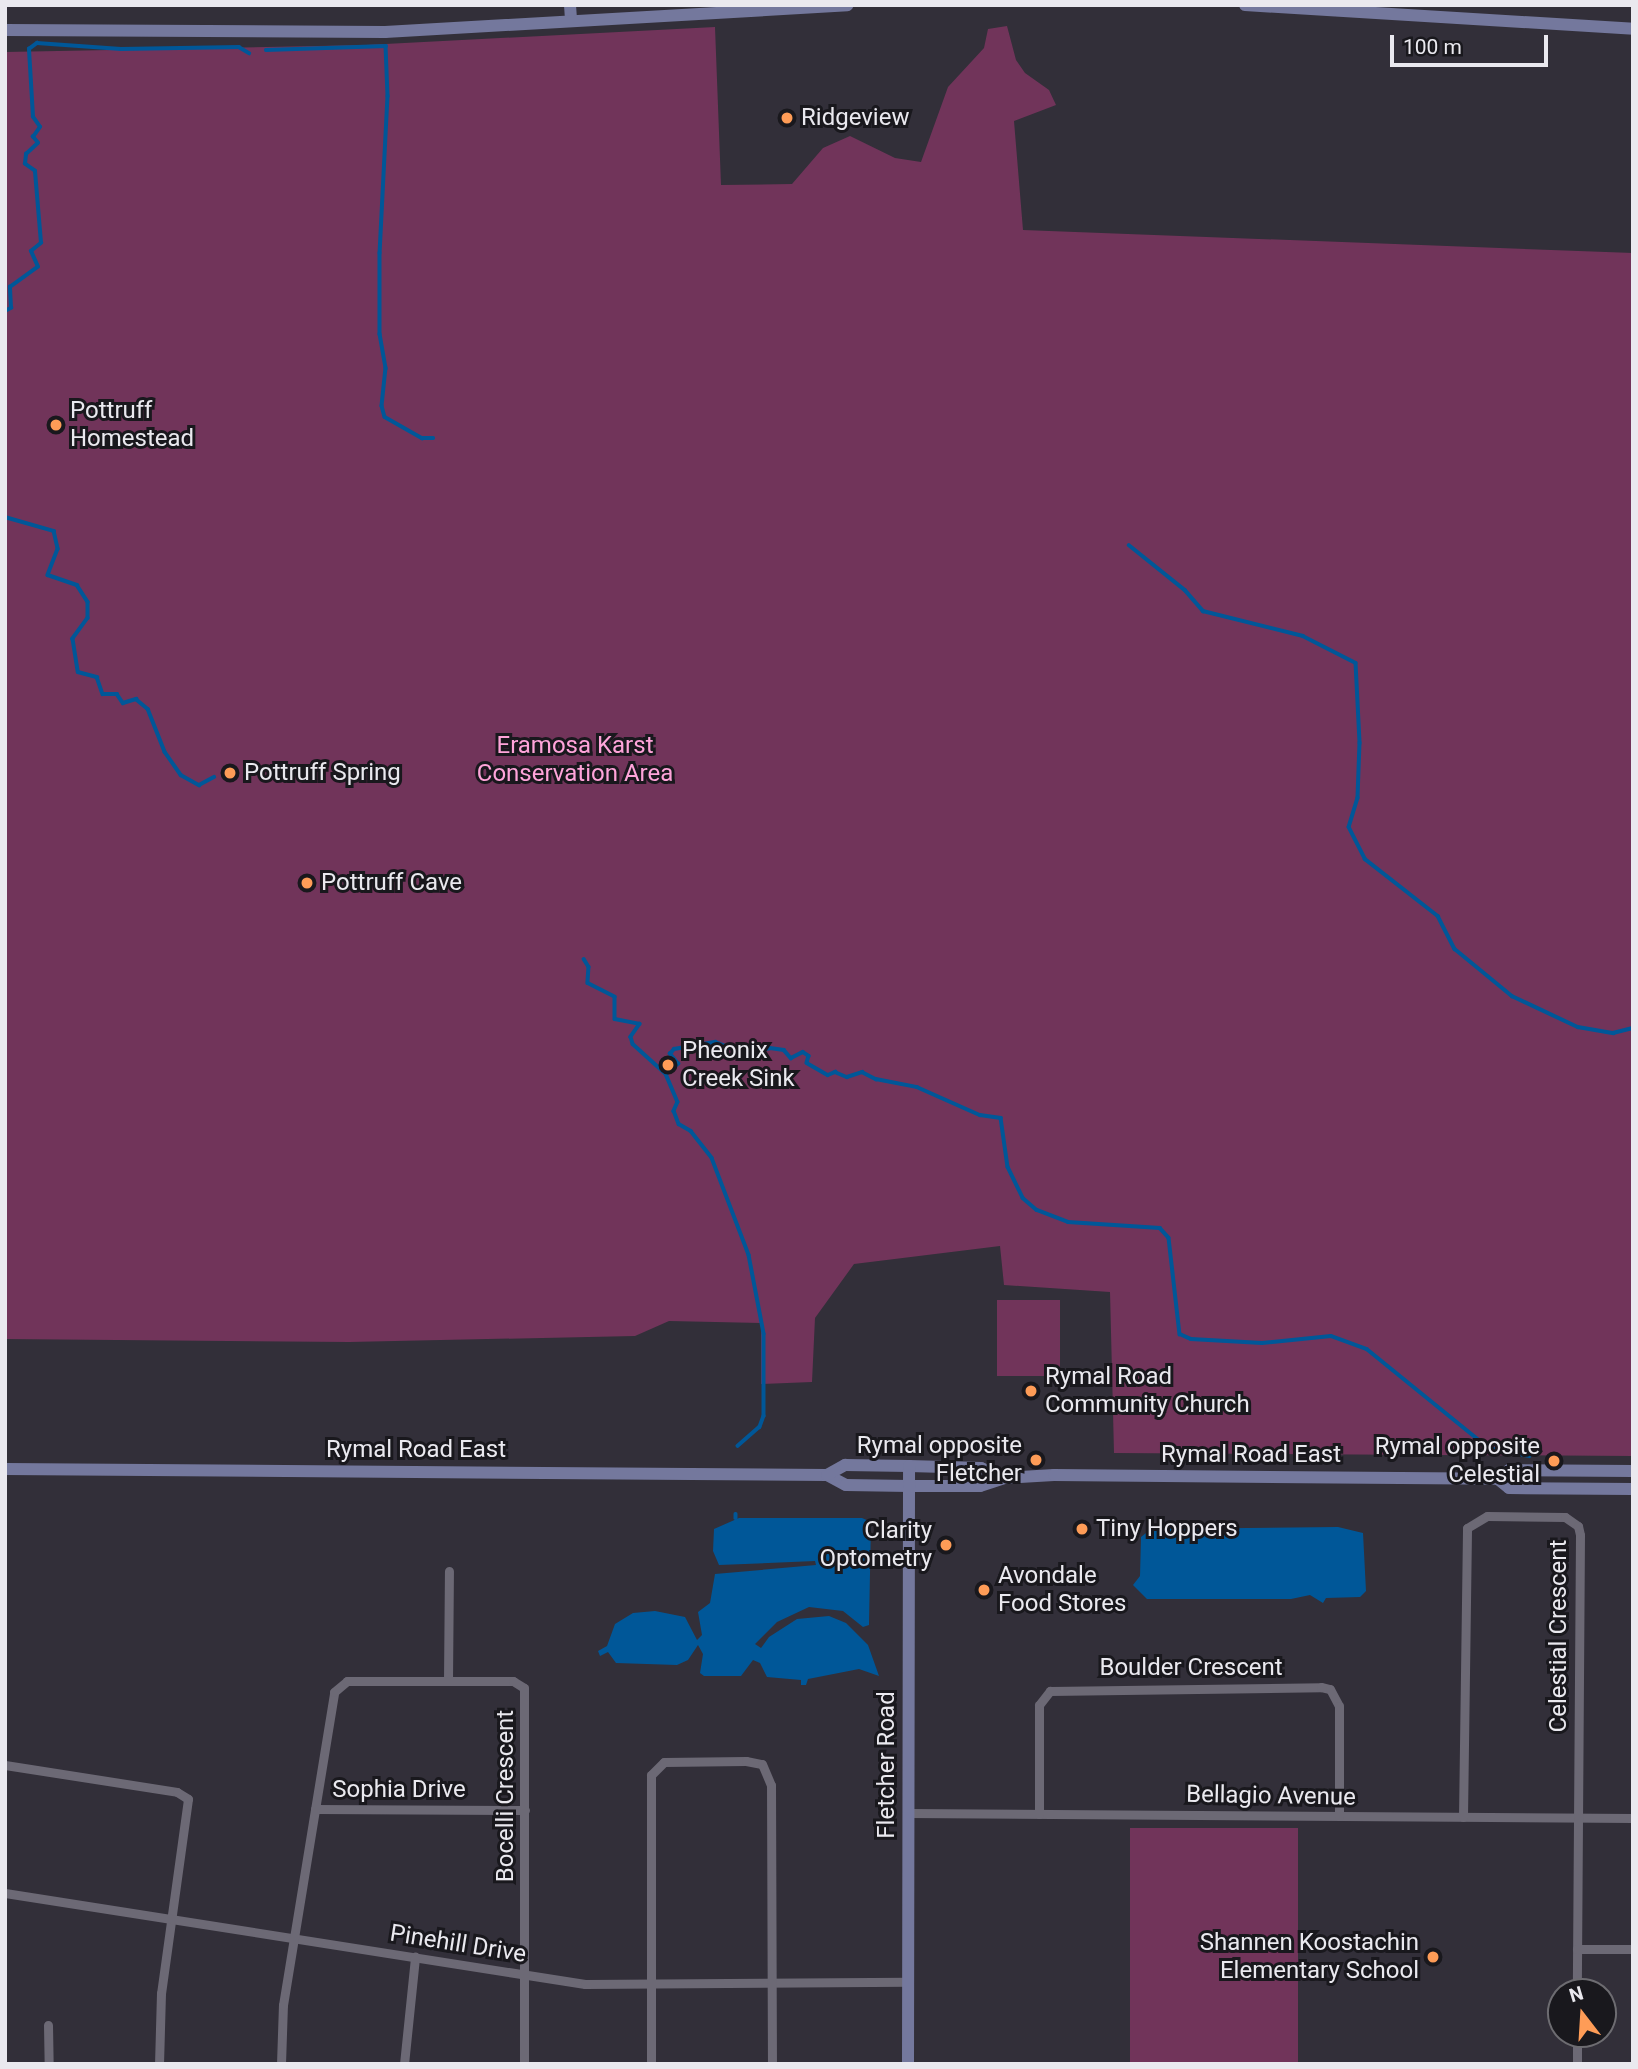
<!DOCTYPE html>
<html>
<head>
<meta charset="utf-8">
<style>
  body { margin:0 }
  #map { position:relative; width:1638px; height:2069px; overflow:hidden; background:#322f39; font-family:Roboto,sans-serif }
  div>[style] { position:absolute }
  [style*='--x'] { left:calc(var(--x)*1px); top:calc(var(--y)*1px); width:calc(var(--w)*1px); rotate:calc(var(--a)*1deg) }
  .green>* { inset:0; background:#71345a; transform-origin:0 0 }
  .water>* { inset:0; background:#005798 }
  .stream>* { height:3.5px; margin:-1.75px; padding:0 1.75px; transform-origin:1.75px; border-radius:1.75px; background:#005798 }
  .street>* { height:9px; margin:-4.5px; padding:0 4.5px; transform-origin:4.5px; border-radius:4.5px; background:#6c6975 }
  .secondary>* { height:12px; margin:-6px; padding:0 6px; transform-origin:6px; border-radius:6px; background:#74789d }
  .dots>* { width:19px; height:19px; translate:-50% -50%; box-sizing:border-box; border:4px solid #19181d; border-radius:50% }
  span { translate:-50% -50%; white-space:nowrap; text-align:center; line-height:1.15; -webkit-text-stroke:6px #19181d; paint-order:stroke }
  .poi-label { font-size:24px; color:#eae9ef }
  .left { translate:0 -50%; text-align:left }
  .right { translate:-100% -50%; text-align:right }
  .park-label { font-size:24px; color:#ffa4da }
  .street-label { font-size:24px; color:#eae9ef }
  .frame { position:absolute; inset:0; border:7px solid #eae9ef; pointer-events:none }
  .north { position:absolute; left:1547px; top:1978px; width:70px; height:70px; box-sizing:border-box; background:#19181d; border:2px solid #6d6c71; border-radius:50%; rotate:343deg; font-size:19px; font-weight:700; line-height:28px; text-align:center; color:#eae9ef }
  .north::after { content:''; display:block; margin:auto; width:24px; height:32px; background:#fe9c57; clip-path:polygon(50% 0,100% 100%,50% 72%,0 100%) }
  .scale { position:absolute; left:1390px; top:35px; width:158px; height:32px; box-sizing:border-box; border:4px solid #eae9ef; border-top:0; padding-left:9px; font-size:21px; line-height:24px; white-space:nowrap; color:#eae9ef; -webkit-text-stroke:5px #19181d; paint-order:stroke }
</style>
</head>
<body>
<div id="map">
  <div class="green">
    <i style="clip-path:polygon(1007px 26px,1016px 60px,1025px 73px,1049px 90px,1056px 105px,1014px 121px,1023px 230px,1633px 253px,1633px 1456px,1114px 1453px,1110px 1292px,1004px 1285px,1000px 1246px,854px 1264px,815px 1318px,812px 1382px,761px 1384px,761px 1323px,669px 1321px,635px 1336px,349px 1342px,5px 1339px,5px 52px,366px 45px,715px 27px,721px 185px,792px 184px,823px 148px,850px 136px,895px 158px,921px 162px,948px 87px,984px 48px,988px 29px)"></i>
    <i style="left:1060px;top:1300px;width:76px;height:63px;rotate:90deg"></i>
    <i style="left:1130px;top:1828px;width:168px;height:236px"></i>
  </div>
  <div class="water">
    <i style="clip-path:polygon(739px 1518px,862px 1518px,871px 1522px,869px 1625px,863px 1627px,843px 1611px,809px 1607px,777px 1622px,755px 1644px,761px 1648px,769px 1637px,797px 1619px,829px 1616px,846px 1623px,868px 1645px,879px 1676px,859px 1669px,808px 1679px,806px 1685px,801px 1685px,801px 1680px,767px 1677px,760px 1663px,753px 1660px,741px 1676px,704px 1676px,700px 1673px,703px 1654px,698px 1645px,688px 1660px,677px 1665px,616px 1663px,608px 1652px,600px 1656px,598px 1651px,607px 1646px,615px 1624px,633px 1613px,655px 1611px,685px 1617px,697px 1640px,702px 1635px,698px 1612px,710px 1603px,715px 1574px,816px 1565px,815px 1561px,719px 1565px,713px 1551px,714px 1529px)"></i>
    <i style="clip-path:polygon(1338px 1527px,1363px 1533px,1366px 1591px,1360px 1597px,1326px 1598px,1323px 1603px,1310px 1595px,1291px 1599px,1147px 1599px,1133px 1585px,1140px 1576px,1141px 1537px,1151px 1529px)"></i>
  </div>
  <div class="stream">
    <i style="--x:266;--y:50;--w:120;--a:-1.9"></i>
    <i style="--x:386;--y:46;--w:50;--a:87.7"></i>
    <i style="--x:388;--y:96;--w:157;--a:92.9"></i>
    <i style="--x:380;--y:253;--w:81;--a:90"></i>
    <i style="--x:380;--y:334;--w:35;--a:80"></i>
    <i style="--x:386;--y:368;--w:38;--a:96"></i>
    <i style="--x:382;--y:406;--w:11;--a:75"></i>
    <i style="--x:385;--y:417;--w:43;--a:29.6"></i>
    <i style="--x:422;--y:438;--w:11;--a:0"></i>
    <i style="--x:5;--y:311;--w:7;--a:-27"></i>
    <i style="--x:11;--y:308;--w:21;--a:-93"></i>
    <i style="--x:10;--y:287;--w:34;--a:-36"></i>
    <i style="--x:38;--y:267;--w:17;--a:-114"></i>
    <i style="--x:31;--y:251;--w:13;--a:-39"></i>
    <i style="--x:41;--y:243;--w:72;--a:-94.8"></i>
    <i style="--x:35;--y:171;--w:12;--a:-145"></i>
    <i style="--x:25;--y:164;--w:10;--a:-84"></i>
    <i style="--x:26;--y:154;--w:16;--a:-43"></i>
    <i style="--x:38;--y:143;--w:8;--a:-130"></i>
    <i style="--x:33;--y:137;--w:12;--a:-55"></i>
    <i style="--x:40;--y:127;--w:12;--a:-125"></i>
    <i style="--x:33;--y:117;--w:68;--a:-93.4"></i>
    <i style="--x:29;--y:49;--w:10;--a:-37"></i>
    <i style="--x:37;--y:43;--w:84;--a:4.1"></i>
    <i style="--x:121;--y:49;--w:118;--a:-1"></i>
    <i style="--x:239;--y:47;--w:12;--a:31"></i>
    <i style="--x:5;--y:517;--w:51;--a:15.9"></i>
    <i style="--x:54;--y:531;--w:18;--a:77"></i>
    <i style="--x:58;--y:549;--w:28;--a:111"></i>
    <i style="--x:48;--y:575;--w:31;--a:19"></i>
    <i style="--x:77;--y:585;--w:20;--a:57"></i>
    <i style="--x:88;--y:602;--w:16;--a:90"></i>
    <i style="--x:88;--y:618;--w:26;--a:126"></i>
    <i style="--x:73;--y:639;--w:33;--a:81"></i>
    <i style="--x:78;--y:672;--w:20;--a:15"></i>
    <i style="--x:97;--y:677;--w:18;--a:71"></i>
    <i style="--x:103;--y:694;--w:14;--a:0"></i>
    <i style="--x:117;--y:694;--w:11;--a:56"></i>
    <i style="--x:123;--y:703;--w:14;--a:-17"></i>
    <i style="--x:136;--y:699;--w:16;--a:40"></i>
    <i style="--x:148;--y:709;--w:46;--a:68.4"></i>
    <i style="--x:165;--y:752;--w:28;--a:55"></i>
    <i style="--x:181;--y:775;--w:21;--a:29"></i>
    <i style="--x:199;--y:785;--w:17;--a:-28"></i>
    <i style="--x:1129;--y:545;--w:72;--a:38.8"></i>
    <i style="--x:1185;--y:590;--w:28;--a:49"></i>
    <i style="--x:1203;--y:611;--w:103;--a:14"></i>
    <i style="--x:1303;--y:636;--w:59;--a:27"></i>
    <i style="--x:1356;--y:663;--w:80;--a:87.1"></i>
    <i style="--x:1360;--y:743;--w:55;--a:92.1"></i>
    <i style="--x:1358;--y:798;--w:30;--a:107"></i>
    <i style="--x:1349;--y:827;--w:36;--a:63"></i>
    <i style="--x:1365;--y:859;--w:93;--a:38"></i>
    <i style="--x:1438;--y:916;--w:37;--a:63"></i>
    <i style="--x:1455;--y:949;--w:74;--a:39.5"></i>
    <i style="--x:1512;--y:996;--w:73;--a:25.2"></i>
    <i style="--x:1578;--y:1027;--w:36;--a:10"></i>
    <i style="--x:1613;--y:1033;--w:21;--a:-14"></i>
    <i style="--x:584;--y:959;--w:9;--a:58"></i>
    <i style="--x:589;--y:967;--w:16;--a:94"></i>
    <i style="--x:588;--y:983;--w:30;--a:27"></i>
    <i style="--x:615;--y:997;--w:22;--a:90"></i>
    <i style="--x:615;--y:1019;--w:25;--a:11"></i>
    <i style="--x:640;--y:1024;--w:16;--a:125"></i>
    <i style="--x:631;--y:1037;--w:7;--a:74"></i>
    <i style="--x:633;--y:1044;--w:45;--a:42.3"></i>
    <i style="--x:666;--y:1074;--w:30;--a:67"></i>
    <i style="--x:678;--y:1102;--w:10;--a:114"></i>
    <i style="--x:674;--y:1111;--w:14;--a:69"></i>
    <i style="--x:679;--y:1124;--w:14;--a:30"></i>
    <i style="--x:691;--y:1131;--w:34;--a:52"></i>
    <i style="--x:712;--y:1158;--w:104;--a:69.1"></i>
    <i style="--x:749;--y:1255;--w:80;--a:79.2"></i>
    <i style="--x:764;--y:1334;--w:82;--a:90"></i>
    <i style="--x:764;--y:1416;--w:12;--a:110"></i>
    <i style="--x:760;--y:1427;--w:29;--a:139"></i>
    <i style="--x:666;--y:1074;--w:16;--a:-40"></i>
    <i style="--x:678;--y:1064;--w:13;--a:-129"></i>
    <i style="--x:670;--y:1054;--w:6;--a:-51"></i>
    <i style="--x:674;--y:1049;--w:42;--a:-9.7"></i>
    <i style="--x:715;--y:1042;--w:30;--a:21"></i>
    <i style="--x:743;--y:1053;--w:27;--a:-10"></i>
    <i style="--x:770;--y:1048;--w:14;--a:8"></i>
    <i style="--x:784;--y:1050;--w:11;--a:49"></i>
    <i style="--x:791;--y:1058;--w:13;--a:-27"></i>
    <i style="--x:803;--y:1052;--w:7;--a:34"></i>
    <i style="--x:809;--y:1056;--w:7;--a:106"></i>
    <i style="--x:807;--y:1063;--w:24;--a:30"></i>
    <i style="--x:828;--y:1075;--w:8;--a:-23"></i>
    <i style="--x:835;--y:1072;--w:13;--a:23"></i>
    <i style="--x:847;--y:1077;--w:16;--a:-18"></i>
    <i style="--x:862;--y:1072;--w:16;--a:27"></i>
    <i style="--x:876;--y:1079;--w:42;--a:11"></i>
    <i style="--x:917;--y:1087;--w:69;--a:24"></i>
    <i style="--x:980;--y:1115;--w:21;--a:8"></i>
    <i style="--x:1001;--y:1118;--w:49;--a:81.9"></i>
    <i style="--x:1008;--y:1167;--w:34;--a:64"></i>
    <i style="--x:1023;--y:1198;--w:18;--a:41"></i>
    <i style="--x:1037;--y:1210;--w:33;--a:21"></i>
    <i style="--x:1068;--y:1222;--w:92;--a:3.7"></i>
    <i style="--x:1160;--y:1228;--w:13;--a:48"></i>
    <i style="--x:1169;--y:1238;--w:97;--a:83.5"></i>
    <i style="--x:1180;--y:1334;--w:12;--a:24"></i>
    <i style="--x:1191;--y:1339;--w:71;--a:3.2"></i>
    <i style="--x:1262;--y:1343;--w:69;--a:-5.8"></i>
    <i style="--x:1331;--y:1336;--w:38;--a:20"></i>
    <i style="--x:1367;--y:1349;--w:157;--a:39.1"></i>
    <i style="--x:1489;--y:1448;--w:41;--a:11.3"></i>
    <i style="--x:736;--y:1514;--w:4;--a:90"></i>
  </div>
  <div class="street">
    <i style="--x:448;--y:1681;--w:110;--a:-89.5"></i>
    <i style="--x:5;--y:1765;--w:174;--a:8.9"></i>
    <i style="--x:177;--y:1792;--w:13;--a:32"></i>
    <i style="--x:188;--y:1799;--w:196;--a:97.9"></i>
    <i style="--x:161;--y:1993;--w:71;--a:91.6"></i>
    <i style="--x:315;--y:1809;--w:210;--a:0.3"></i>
    <i style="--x:908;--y:1813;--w:725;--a:0.4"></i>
    <i style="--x:1039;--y:1814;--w:109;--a:-90"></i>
    <i style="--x:1039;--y:1705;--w:18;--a:-52"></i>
    <i style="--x:1050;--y:1691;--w:271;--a:-0.8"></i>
    <i style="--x:1321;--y:1687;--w:9;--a:13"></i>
    <i style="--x:1330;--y:1689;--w:19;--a:62"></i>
    <i style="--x:1339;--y:1706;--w:110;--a:90"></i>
    <i style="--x:1463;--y:1817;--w:289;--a:-89.2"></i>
    <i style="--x:1467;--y:1528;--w:23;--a:-31"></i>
    <i style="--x:1487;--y:1516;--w:78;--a:0.7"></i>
    <i style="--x:1565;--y:1517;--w:16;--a:35"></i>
    <i style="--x:1578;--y:1526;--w:9;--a:77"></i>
    <i style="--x:1580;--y:1535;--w:457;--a:90.4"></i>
    <i style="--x:5;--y:1893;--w:587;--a:8.92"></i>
    <i style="--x:585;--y:1984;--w:323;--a:-0.4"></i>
    <i style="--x:1577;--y:1949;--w:56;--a:0"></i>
    <i style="--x:48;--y:2025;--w:39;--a:89"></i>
    <i style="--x:281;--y:2064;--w:59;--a:-88.1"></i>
    <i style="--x:283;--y:2005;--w:317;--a:-80.7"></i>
    <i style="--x:334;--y:1692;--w:17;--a:-40"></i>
    <i style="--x:347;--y:1681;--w:166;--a:0"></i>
    <i style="--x:513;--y:1681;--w:13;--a:32"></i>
    <i style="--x:524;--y:1688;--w:376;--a:90"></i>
    <i style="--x:404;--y:2064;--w:108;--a:-84.1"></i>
    <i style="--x:651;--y:2064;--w:289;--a:-90"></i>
    <i style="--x:651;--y:1775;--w:18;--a:-45"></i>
    <i style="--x:664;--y:1762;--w:82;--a:-0.7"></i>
    <i style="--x:746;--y:1761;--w:16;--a:11"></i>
    <i style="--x:762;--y:1764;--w:23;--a:67"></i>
    <i style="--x:771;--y:1785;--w:279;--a:89.8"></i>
    <i style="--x:1577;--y:2064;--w:30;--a:-90"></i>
  </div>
  <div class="secondary">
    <i style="--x:570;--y:5;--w:15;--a:86"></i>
    <i style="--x:1245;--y:5;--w:389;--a:3.5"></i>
    <i style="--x:5;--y:30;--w:380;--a:0.3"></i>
    <i style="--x:385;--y:32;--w:463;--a:-3.3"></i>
    <i style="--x:5;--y:1469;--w:822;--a:0.42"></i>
    <i style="--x:827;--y:1475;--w:21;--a:28"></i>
    <i style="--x:846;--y:1485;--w:63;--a:0.9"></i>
    <i style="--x:909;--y:1486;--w:71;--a:0"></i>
    <i style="--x:980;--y:1486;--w:25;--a:-18"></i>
    <i style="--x:1004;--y:1478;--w:50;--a:-3.4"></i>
    <i style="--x:1054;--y:1475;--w:444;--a:0.5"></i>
    <i style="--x:1498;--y:1479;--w:14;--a:-39"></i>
    <i style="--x:1509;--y:1470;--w:124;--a:0.5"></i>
    <i style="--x:827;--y:1475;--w:21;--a:-29"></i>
    <i style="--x:845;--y:1465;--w:64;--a:0.9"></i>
    <i style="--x:909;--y:1466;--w:72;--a:1.6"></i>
    <i style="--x:981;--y:1468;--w:25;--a:23"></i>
    <i style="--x:1498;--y:1479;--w:14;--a:39"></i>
    <i style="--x:1509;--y:1488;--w:124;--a:0.5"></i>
    <i style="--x:908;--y:2064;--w:598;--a:-89.9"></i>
  </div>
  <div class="dots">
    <i style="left:787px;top:118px;background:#fe9c57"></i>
    <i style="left:56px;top:425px;background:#fe9c57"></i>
    <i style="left:230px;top:773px;background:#fe9c57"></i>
    <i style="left:307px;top:883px;background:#fe9c57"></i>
    <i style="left:668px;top:1065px;background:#fe9c57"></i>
    <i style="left:1031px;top:1391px;background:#fe9c57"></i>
    <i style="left:1036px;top:1460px;background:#fe9c57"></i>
    <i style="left:1554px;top:1461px;background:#fe9c57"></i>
    <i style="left:1082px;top:1529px;background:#fe9c57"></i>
    <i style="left:946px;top:1545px;background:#fe9c57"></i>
    <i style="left:984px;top:1590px;background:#fe9c57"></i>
    <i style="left:1433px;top:1957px;background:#fe9c57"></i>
  </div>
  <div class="poi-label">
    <span class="left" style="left:801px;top:118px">Ridgeview</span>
    <span class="left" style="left:70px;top:425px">Pottruff<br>Homestead</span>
    <span class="left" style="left:244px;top:773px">Pottruff Spring</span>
    <span class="left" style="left:321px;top:883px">Pottruff Cave</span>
    <span class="left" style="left:682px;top:1065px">Pheonix<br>Creek Sink</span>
    <span class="left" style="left:1045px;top:1391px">Rymal Road<br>Community Church</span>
    <span class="right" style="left:1022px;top:1460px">Rymal opposite<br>Fletcher</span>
    <span class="right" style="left:1540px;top:1461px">Rymal opposite<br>Celestial</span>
    <span class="left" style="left:1096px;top:1529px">Tiny Hoppers</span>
    <span class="right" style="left:932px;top:1545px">Clarity<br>Optometry</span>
    <span class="left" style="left:998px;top:1590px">Avondale<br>Food Stores</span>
    <span class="right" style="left:1419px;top:1957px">Shannen Koostachin<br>Elementary School</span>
  </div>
  <div class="park-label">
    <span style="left:575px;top:760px">Eramosa Karst<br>Conservation Area</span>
  </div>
  <div class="street-label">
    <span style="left:416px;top:1450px">Rymal Road East</span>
    <span style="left:1251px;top:1455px">Rymal Road East</span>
    <span style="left:1559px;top:1636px;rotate:-90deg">Celestial Crescent</span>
    <span style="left:1191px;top:1668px">Boulder Crescent</span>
    <span style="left:887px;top:1765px;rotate:-90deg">Fletcher Road</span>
    <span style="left:399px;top:1790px">Sophia Drive</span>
    <span style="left:506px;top:1796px;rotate:-90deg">Bocelli Crescent</span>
    <span style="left:1271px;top:1796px;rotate:1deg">Bellagio Avenue</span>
    <span style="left:458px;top:1944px;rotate:9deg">Pinehill Drive</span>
  </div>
  <div class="frame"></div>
  <div class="north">N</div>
  <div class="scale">100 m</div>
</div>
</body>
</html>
